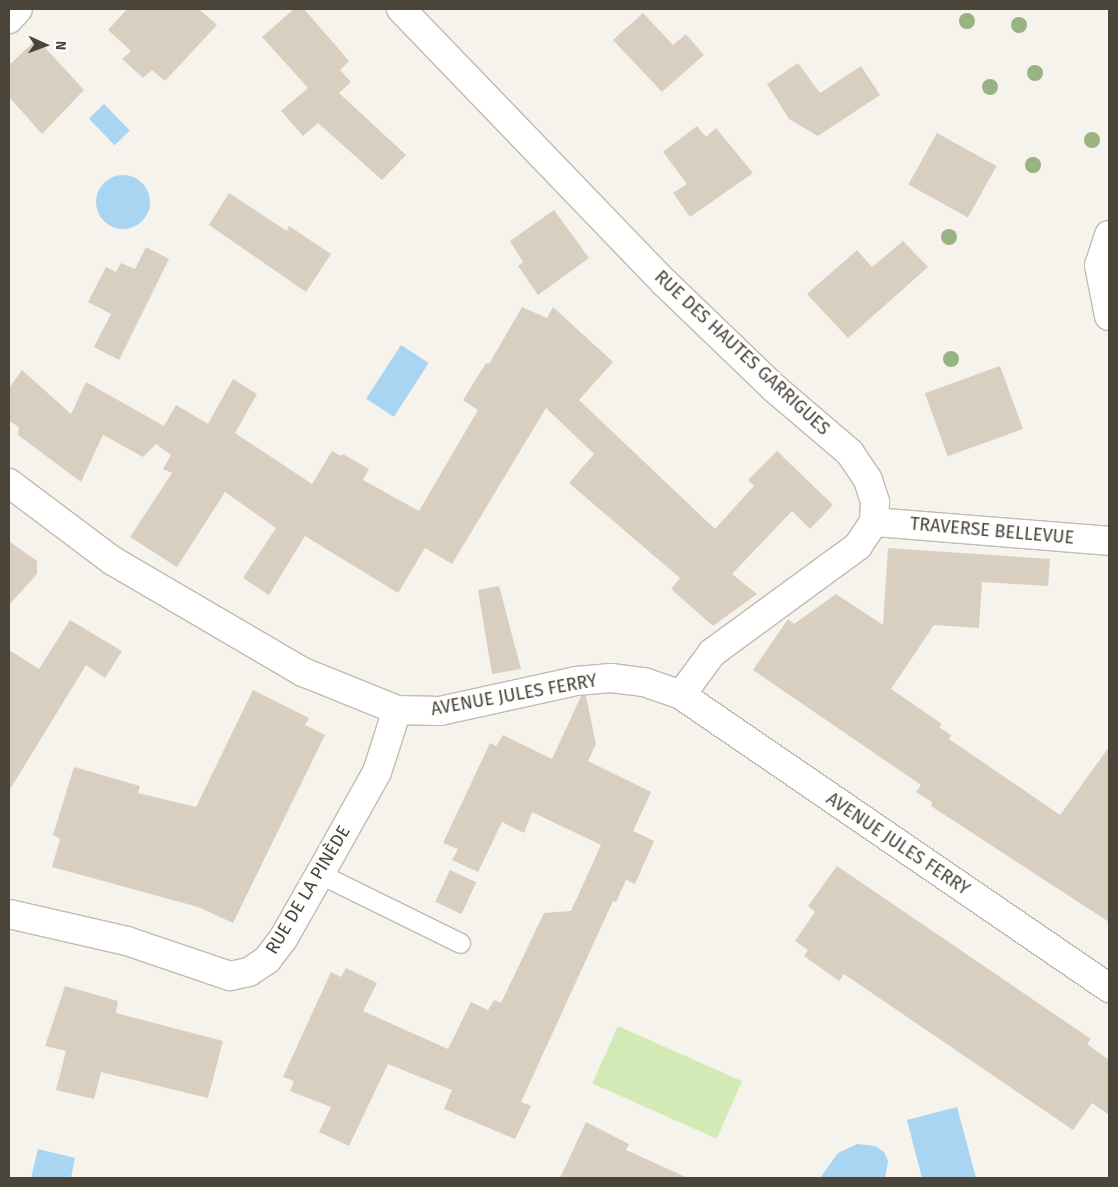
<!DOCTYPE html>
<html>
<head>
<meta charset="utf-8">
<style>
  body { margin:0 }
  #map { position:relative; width:1118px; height:1187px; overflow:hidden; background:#f6f3ec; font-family:"Fira Sans",sans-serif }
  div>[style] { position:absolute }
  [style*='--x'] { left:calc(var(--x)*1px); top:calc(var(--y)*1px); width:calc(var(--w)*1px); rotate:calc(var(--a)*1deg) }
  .green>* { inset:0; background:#d2eab5; transform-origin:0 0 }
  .water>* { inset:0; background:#a9d4f2; transform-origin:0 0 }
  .round { border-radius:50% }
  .building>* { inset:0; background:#d8cfc1; transform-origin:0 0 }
  .roads { filter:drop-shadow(1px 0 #c2bbae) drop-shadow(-1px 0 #c2bbae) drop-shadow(0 1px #c2bbae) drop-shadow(0 -1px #c2bbae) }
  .lane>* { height:19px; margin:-9.5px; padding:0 9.5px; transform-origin:9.5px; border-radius:9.5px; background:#fff }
  .street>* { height:28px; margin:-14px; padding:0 14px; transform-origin:14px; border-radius:14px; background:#fff }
  .trees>* { width:16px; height:16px; margin:-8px; border-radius:50%; background:#97b381 }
  span { translate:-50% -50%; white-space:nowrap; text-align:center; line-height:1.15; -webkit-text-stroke:4.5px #fff; paint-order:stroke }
  .street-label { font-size:18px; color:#4b4439 }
  .frame { position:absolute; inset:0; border:10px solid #4b4439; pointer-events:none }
  .north { position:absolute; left:20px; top:20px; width:50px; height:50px; -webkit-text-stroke:4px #fff; paint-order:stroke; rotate:92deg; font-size:14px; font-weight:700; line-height:20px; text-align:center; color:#4b4439 }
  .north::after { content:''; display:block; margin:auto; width:18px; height:22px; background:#4b4439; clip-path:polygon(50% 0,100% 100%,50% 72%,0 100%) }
</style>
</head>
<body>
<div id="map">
  <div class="green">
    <i style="left:618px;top:1026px;width:136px;height:63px;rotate:24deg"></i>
  </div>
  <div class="water">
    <i style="left:104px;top:104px;width:37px;height:21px;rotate:46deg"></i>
    <i class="round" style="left:96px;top:175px;width:54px;height:54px"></i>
    <i style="left:401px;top:345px;width:33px;height:64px;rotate:33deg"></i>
    <i style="clip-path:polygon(957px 1107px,976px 1178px,922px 1178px,907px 1120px)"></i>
    <i style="clip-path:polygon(857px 1144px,875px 1146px,884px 1152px,888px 1161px,885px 1178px,820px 1178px,838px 1153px)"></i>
    <i style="clip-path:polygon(38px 1149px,75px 1158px,71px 1178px,31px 1178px)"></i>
  </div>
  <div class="building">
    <i style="clip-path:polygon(127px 9px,199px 9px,217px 25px,165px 81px,152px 70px,143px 78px,122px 59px,131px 51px,108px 30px)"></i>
    <i style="clip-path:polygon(294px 9px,304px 9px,349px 61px,340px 70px,351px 82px,339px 93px,406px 155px,382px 180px,318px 123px,303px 136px,281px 111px,308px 88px,262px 37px)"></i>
    <i style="clip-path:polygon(643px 13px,673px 45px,686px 34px,704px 55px,662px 92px,613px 40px)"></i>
    <i style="clip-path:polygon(37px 39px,84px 90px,42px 134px,9px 97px,9px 65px)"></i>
    <i style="clip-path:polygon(798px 63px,820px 93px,861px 66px,880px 95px,818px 136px,789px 119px,767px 84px)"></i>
    <i style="clip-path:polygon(697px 126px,706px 137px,716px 128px,753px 173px,690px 217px,673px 193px,687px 184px,663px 152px)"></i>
    <i style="left:937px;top:133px;width:68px;height:59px;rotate:29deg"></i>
    <i style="clip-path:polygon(229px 193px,287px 231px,289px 226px,331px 254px,306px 292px,209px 225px)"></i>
    <i style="clip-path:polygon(554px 210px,589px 258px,538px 295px,518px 266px,523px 262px,510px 241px)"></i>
    <i style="clip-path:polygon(903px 241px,928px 267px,848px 338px,807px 294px,857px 250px,872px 267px)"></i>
    <i style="clip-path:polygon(146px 247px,169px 259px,119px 360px,94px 347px,111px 314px,88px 302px,106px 267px,116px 272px,121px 263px,135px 269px)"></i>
    <i style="clip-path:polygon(522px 307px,547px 318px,553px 307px,613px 362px,579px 400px,715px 529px,754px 486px,748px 480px,777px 451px,833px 505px,810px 529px,792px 511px,732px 574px,757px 594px,713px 626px,671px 589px,680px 578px,569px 483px,594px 454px,546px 408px,452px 564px,425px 548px,398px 593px,305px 536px,269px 595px,243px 578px,276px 528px,225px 492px,177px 567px,130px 537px,172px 473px,163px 469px,171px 455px,156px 444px,143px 457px,103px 435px,81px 482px,18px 435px,19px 427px,9px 421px,9px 388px,22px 370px,71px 414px,86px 382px,164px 426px,176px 405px,208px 424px,233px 379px,257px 394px,235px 433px,312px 484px,332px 451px,341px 456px,343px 454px,369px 469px,363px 480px,419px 511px,478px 410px,463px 400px,486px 363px,489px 364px)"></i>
    <i style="left:1000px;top:366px;width:67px;height:80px;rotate:70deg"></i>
    <i style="clip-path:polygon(9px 541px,37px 561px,37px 574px,9px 605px)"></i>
    <i style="clip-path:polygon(888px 548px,1050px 559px,1048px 586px,982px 582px,979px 628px,934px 625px,891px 689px,942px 724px,939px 727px,951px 735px,949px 739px,1060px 815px,1109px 747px,1109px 922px,931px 806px,932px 802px,916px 792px,921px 785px,753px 670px,788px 619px,794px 624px,836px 594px,883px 625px)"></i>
    <i style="clip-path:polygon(499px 586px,521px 669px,492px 674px,478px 590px)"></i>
    <i style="clip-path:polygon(70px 620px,122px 651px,105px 678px,86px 665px,9px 791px,9px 650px,39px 669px)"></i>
    <i style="clip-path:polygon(253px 690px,309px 718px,305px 725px,325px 735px,233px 923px,198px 907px,52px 867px,60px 839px,53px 835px,74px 767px,140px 786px,138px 793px,196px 807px)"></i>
    <i style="clip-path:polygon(581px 696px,586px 696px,596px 744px,588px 761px,651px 792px,633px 831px,654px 841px,635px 884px,626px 880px,616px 902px,613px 901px,521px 1102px,531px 1106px,515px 1139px,444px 1109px,452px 1090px,388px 1064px,349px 1146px,319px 1132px,331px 1107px,290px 1091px,294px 1081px,283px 1077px,331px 972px,341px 977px,346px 968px,377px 983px,363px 1011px,448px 1049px,471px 1002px,488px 1010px,494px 1000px,501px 1003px,544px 913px,571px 911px,601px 845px,532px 812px,524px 833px,502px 822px,478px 872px,452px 860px,458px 849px,443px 843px,490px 743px,496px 746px,503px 735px,552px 759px)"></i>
    <i style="clip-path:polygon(837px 866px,1091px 1039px,1087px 1044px,1109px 1060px,1109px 1115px,1092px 1103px,1073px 1130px,844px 974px,839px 981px,804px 956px,808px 950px,795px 941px,815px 912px,808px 906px)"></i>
    <i style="left:450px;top:870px;width:29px;height:35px;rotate:25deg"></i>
    <i style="clip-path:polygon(65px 986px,118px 1001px,116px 1013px,223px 1041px,208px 1098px,101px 1072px,94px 1099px,56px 1090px,66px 1051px,45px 1046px)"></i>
    <i style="clip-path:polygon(586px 1122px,629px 1144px,626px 1150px,688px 1178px,560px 1178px)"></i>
  </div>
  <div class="roads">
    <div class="lane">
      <i style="--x:320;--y:874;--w:156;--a:26.2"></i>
    </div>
    <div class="street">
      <i style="--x:401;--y:9;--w:380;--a:46.1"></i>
      <i style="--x:665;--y:283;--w:151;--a:43.9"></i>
      <i style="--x:774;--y:388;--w:100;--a:40.5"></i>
      <i style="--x:850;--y:453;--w:32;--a:56"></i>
      <i style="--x:868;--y:480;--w:23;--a:72"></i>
      <i style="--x:875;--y:502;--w:20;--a:93"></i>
      <i style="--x:874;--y:522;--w:29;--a:124"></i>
      <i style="--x:858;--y:546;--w:181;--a:143.8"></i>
      <i style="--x:712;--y:653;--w:52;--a:126.4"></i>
      <i style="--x:9;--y:19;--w:13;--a:-48"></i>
      <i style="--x:1109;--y:235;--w:32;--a:108"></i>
      <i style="--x:1099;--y:265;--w:52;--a:78.9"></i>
      <i style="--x:9;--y:483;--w:130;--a:36.9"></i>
      <i style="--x:113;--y:561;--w:220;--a:30.3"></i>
      <i style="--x:303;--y:672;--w:101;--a:22"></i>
      <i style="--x:397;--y:710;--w:43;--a:1.3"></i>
      <i style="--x:440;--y:711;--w:139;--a:-12.4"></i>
      <i style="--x:576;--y:681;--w:35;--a:-5"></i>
      <i style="--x:611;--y:678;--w:33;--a:7"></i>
      <i style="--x:644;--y:682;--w:39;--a:19"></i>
      <i style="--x:681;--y:695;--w:519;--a:34.39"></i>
      <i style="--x:874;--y:522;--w:236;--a:4.6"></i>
      <i style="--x:9;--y:914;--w:121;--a:12.9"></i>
      <i style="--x:127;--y:941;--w:109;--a:18.8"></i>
      <i style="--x:230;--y:976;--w:19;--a:-12"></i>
      <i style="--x:249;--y:972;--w:22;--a:-34"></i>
      <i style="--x:267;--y:960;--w:26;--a:-53"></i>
      <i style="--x:283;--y:939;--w:75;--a:-60.4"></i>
      <i style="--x:320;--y:874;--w:117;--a:-60.8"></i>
      <i style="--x:377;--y:772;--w:65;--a:-72.1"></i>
    </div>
  </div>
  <div class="trees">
    <i style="left:967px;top:21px"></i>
    <i style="left:1019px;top:25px"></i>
    <i style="left:1035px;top:73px"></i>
    <i style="left:990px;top:87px"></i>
    <i style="left:1092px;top:140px"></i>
    <i style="left:1033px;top:165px"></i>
    <i style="left:949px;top:237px"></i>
    <i style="left:951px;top:359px"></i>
  </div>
  <div class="street-label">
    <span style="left:742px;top:353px;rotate:43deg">RUE DES HAUTES GARRIGUES</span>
    <span style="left:992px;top:531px;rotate:5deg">TRAVERSE BELLEVUE</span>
    <span style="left:514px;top:695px;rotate:-10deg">AVENUE JULES FERRY</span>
    <span style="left:898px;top:844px;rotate:34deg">AVENUE JULES FERRY</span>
    <span style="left:308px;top:890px;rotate:-59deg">RUE DE LA PINÈDE</span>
  </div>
  <div class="frame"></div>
  <div class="north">N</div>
</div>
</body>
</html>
